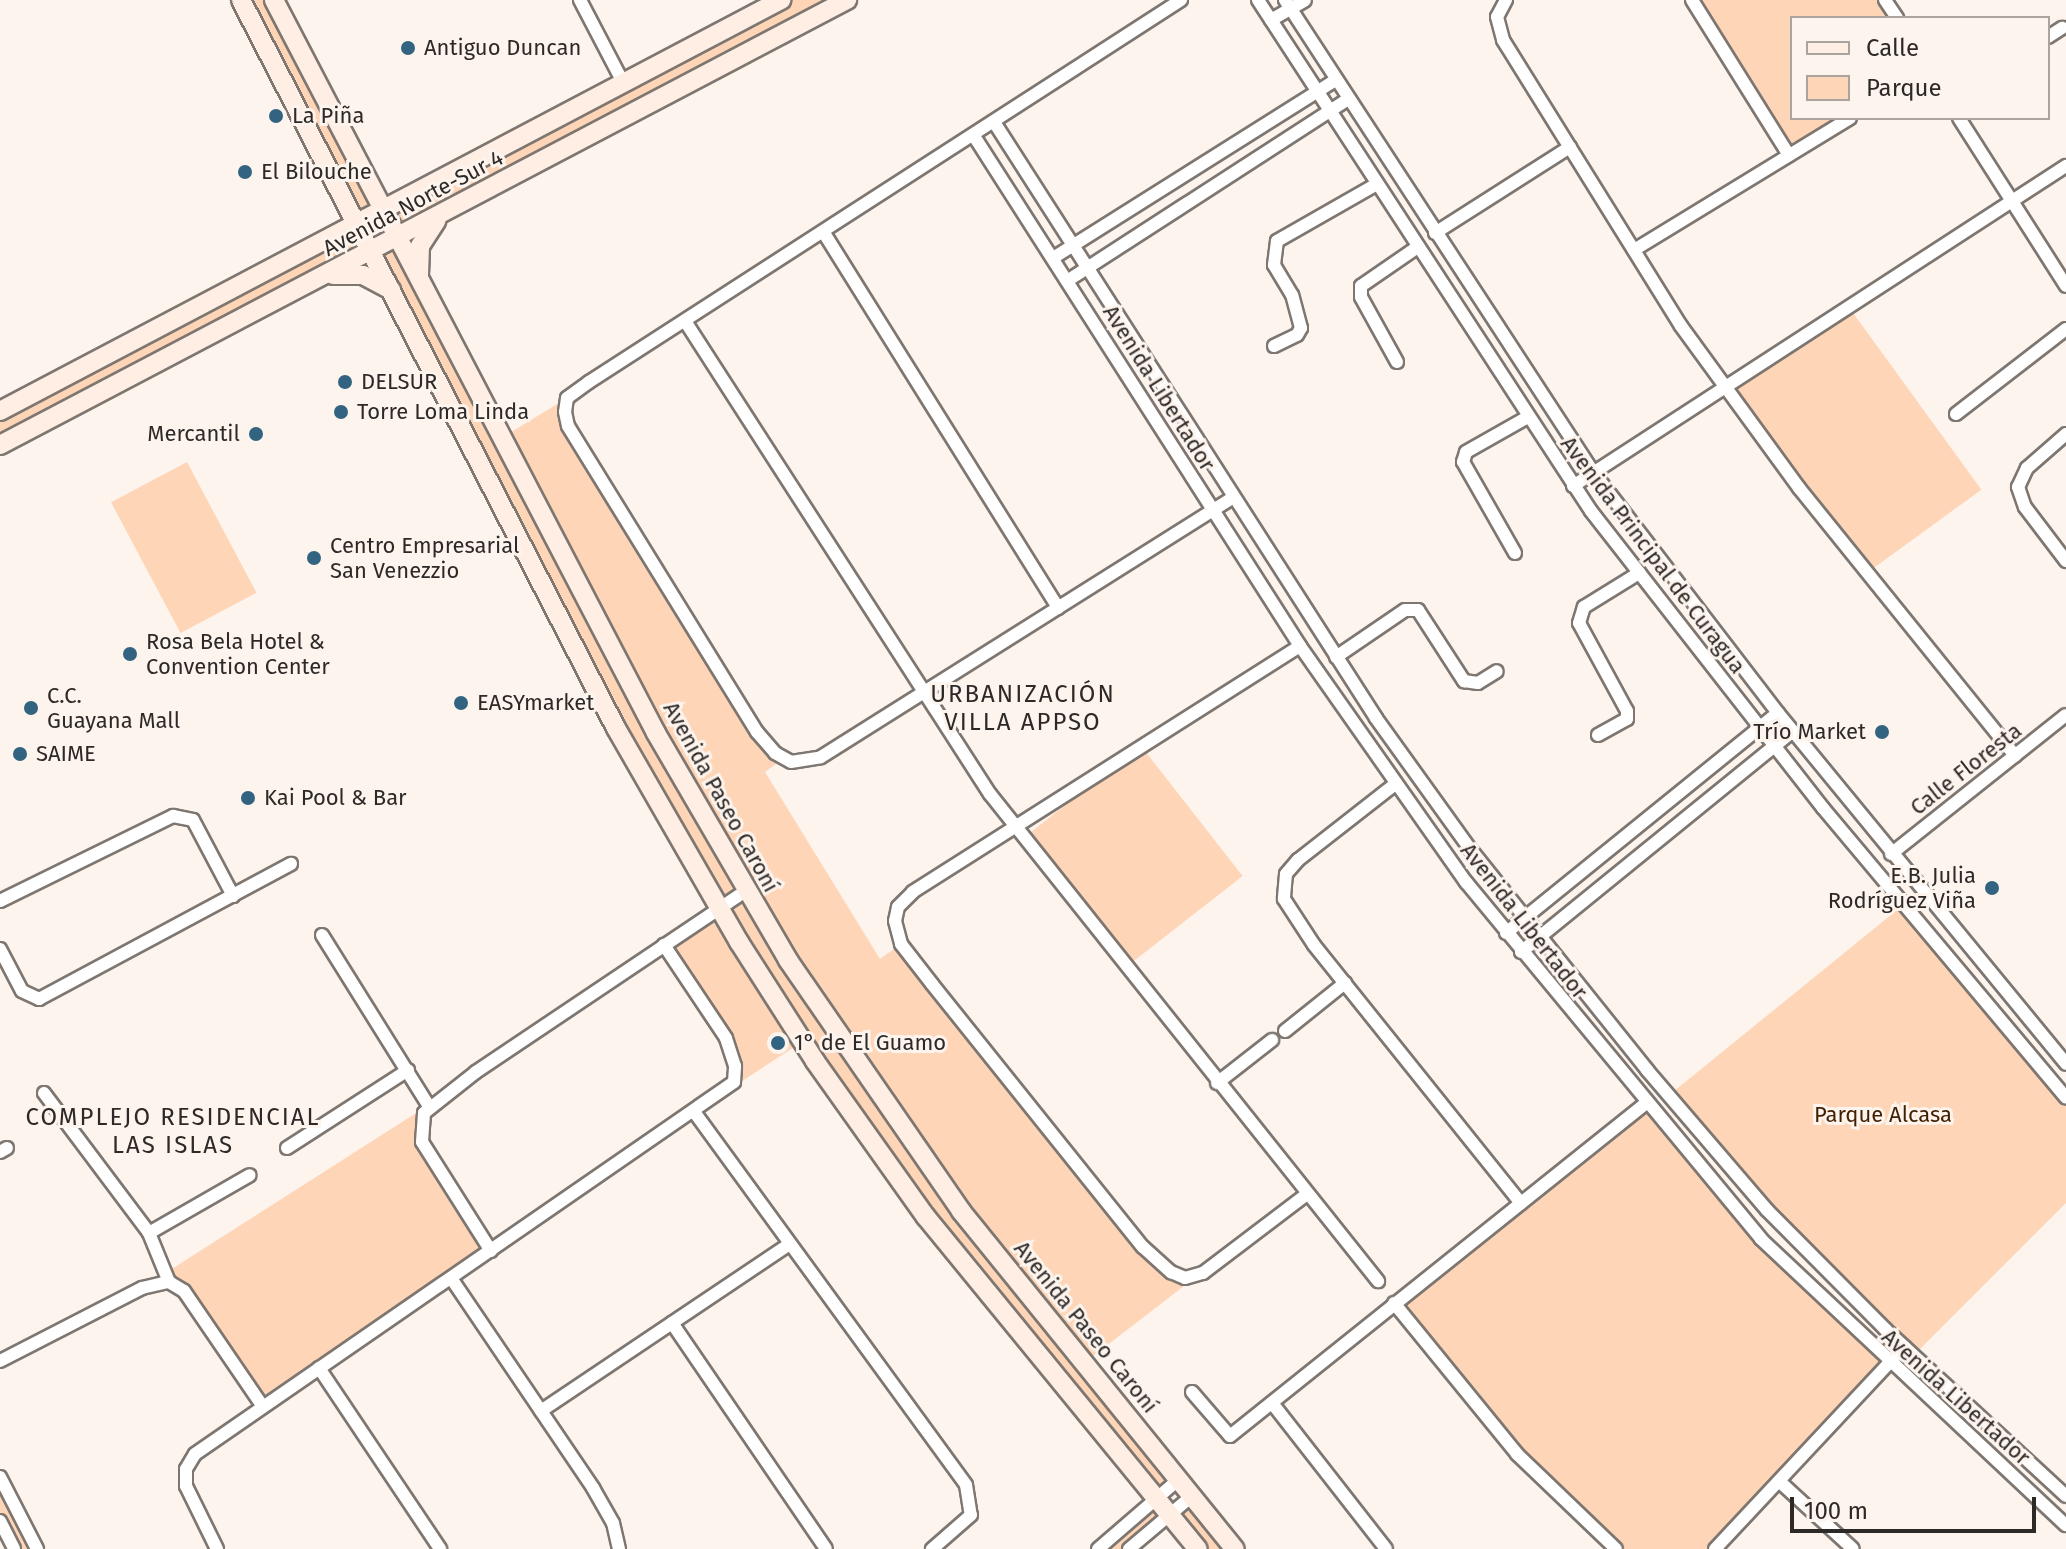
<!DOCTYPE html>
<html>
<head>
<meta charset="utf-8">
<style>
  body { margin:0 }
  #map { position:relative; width:2066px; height:1549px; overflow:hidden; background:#fdf4ee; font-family:"Fira Sans",sans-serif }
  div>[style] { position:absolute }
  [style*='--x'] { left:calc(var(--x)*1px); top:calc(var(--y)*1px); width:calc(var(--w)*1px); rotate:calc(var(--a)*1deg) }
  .green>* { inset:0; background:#fed5b7; transform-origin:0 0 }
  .roads { filter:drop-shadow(2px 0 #7e7670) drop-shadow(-2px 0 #7e7670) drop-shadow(0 2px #7e7670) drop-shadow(0 -2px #7e7670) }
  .street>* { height:12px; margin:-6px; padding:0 6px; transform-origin:6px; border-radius:6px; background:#fff }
  .secondary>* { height:18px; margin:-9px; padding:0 9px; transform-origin:9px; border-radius:9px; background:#feeee3 }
  .dots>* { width:22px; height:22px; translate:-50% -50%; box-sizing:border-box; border:4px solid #fdf4ee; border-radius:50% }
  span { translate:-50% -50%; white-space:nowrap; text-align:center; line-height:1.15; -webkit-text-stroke:6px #fdf4ee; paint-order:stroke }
  .poi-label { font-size:22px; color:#2d2927 }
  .left { translate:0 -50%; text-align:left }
  .right { translate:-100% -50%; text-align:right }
  .street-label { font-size:22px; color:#2d2927 }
  .park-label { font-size:22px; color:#421f00 }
  .neighbourhood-label { font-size:24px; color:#2d2927; letter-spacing:2px }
  .legend { position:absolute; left:1790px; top:16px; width:260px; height:104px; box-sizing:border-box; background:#fdf4ee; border:2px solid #aaa39e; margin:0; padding:10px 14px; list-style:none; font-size:24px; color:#2d2927 }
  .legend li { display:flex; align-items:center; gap:16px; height:40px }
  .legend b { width:40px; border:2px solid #aaa39e }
  .scale { position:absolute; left:1790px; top:1497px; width:246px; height:36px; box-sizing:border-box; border:4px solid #2d2927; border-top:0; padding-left:10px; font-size:24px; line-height:28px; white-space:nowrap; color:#2d2927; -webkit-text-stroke:6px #fdf4ee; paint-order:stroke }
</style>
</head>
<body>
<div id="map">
  <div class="green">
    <i style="clip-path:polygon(evenodd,241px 0,274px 0,384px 211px,781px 0,847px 0,398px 239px,503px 437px,567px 398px,565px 412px,757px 732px,783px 759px,765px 772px,880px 959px,901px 944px,1156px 1261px,1197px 1276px,1084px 1363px,1178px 1480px,1156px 1498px,1170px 1514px,1192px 1496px,1235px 1549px,1198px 1549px,1169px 1515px,1129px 1549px,1098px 1549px,1156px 1499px,1017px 1333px,802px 1042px,730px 1089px,735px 1066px,664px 945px,718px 909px,373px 252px,0 445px,0 411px,358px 224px,241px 0,384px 212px,397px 239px,373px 251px,358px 224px,384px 212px)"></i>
    <i style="clip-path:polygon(1692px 0,1885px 0,1897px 18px,1792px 18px,1792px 118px,1850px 118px,1789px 155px)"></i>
    <i style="left:1848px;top:306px;width:227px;height:148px;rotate:54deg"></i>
    <i style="left:187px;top:462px;width:148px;height:86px;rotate:62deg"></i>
    <i style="left:1141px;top:746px;width:165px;height:151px;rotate:52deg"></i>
    <i style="clip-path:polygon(1902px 906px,2066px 1098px,2066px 1203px,1914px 1355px,1668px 1096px)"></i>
    <i style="clip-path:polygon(435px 1101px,420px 1128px,491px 1251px,263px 1407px,176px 1285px,142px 1288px)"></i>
    <i style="clip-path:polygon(1645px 1104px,1735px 1211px,1889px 1363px,1715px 1549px,1616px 1549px,1542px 1480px,1394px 1303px)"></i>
    <i style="clip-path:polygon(0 1477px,37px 1549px,14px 1549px,0 1521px)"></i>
  </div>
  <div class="roads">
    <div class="street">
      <i style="--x:580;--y:0;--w:95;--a:62.4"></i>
      <i style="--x:1181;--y:0;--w:705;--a:147.17"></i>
      <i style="--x:589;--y:382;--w:27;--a:144"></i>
      <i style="--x:567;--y:398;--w:14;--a:98"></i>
      <i style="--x:565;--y:412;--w:14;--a:78"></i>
      <i style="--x:568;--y:426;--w:360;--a:58.3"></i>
      <i style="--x:757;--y:732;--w:28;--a:49"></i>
      <i style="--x:775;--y:753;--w:18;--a:29"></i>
      <i style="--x:791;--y:762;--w:30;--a:-9"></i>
      <i style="--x:821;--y:757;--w:487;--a:-32.2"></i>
      <i style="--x:1258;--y:0;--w:610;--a:56.91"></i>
      <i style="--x:1591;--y:511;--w:377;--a:52"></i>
      <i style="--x:1823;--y:808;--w:378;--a:50"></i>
      <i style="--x:1285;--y:0;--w:564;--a:56.87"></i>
      <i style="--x:1593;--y:472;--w:304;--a:52.5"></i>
      <i style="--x:1778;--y:713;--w:454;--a:50.6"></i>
      <i style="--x:1506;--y:0;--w:19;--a:118"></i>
      <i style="--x:1497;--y:17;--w:24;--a:75"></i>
      <i style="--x:1503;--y:40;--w:337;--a:58.1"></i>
      <i style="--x:1681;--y:326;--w:200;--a:53.9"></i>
      <i style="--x:1799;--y:488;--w:344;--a:51.1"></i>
      <i style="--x:1692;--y:0;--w:183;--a:58"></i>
      <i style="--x:1885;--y:0;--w:22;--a:56"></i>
      <i style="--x:1271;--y:20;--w:39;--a:-30"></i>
      <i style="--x:2048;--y:37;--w:17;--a:-33"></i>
      <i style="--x:1959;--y:118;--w:199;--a:57.5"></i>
      <i style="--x:994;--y:122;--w:708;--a:57.34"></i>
      <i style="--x:1376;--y:718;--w:163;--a:54.3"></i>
      <i style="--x:1471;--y:850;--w:282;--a:51.3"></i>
      <i style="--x:1647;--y:1070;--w:184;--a:49.4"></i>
      <i style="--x:1767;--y:1210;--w:168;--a:45.2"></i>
      <i style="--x:1885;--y:1329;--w:246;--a:42.7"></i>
      <i style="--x:974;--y:136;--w:605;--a:57.41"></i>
      <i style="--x:1300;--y:646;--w:289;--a:54.9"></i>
      <i style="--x:1466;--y:882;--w:463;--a:50.4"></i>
      <i style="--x:1761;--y:1239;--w:418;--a:43.2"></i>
      <i style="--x:824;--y:233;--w:442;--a:58"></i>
      <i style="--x:1435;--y:233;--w:160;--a:-32.5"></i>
      <i style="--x:1634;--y:250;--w:253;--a:-31.4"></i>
      <i style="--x:1053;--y:258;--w:334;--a:-32.2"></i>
      <i style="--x:1067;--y:281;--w:335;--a:-32.9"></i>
      <i style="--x:685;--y:321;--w:563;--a:57.19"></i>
      <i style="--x:990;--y:794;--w:623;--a:51.46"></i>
      <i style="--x:1274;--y:346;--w:25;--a:-26"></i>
      <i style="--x:1297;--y:335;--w:8;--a:-60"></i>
      <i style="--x:1301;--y:328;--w:34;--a:-105"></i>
      <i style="--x:1292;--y:295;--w:35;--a:-121"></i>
      <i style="--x:1274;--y:265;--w:24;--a:-83"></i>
      <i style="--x:1277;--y:241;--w:113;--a:-29.7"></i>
      <i style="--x:1397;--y:362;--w:74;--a:-119"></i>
      <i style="--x:1361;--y:297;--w:11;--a:-90"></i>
      <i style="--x:1361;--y:286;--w:67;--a:-34.6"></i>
      <i style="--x:1956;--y:414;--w:139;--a:-37.7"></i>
      <i style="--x:2066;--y:434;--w:52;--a:138.9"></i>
      <i style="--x:2027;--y:468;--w:21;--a:115"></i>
      <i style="--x:2018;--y:487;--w:21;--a:71"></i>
      <i style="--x:2025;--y:507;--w:68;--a:52.8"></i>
      <i style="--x:1573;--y:486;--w:588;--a:-32.99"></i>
      <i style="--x:1515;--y:553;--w:105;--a:-119.7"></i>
      <i style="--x:1463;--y:462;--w:10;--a:-73"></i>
      <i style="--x:1466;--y:452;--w:69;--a:-29.5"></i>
      <i style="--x:1300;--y:646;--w:459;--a:147.6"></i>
      <i style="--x:913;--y:892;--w:21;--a:135"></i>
      <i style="--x:898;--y:907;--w:14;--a:102"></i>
      <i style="--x:895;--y:921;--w:24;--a:75"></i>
      <i style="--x:901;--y:944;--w:51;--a:52.2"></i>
      <i style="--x:932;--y:984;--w:337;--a:51.3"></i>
      <i style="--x:1143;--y:1247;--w:38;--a:42"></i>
      <i style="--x:1171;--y:1272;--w:15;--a:23"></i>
      <i style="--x:1185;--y:1278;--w:19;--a:-16"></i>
      <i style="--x:1203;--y:1273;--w:131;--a:-37.2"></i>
      <i style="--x:1336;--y:657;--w:83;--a:-34.3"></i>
      <i style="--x:1405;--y:610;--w:13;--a:0"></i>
      <i style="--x:1418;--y:610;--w:85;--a:57.1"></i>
      <i style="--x:1464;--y:681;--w:14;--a:8"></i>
      <i style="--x:1478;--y:683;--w:22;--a:-32"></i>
      <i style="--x:1598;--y:735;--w:33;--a:-29"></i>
      <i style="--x:1627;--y:719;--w:8;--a:-90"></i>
      <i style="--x:1627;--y:711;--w:100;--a:-118.6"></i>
      <i style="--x:1579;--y:623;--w:17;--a:-73"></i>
      <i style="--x:1584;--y:607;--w:65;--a:-31.7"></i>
      <i style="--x:1394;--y:785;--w:122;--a:142"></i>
      <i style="--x:1298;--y:860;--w:18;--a:131"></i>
      <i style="--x:1286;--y:874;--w:25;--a:95"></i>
      <i style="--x:1284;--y:899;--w:55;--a:56.9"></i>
      <i style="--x:1314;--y:945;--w:331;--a:51.3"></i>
      <i style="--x:1891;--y:854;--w:223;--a:-38.5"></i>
      <i style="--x:0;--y:901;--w:193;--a:-26.2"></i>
      <i style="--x:173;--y:816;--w:20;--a:11"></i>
      <i style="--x:193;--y:820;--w:86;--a:62.2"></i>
      <i style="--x:1506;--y:933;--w:350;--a:-39"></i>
      <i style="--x:322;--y:935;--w:202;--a:58"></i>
      <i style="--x:0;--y:949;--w:47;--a:62.4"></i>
      <i style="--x:22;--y:991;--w:19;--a:25"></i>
      <i style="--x:39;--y:999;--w:286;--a:-28.2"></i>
      <i style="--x:1521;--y:952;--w:350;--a:-39.1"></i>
      <i style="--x:1285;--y:1031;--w:77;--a:-38.7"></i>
      <i style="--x:1217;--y:1083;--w:70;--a:-38"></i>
      <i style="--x:44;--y:1093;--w:175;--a:53.1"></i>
      <i style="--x:149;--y:1233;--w:53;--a:67.8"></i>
      <i style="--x:695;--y:1113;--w:460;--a:53.9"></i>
      <i style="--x:966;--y:1485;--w:30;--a:81"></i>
      <i style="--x:971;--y:1515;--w:52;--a:138.9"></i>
      <i style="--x:287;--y:1148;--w:144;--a:-32.8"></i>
      <i style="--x:0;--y:1152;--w:8;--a:-30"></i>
      <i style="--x:149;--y:1233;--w:116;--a:-29.9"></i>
      <i style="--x:491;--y:1251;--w:129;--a:-122.3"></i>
      <i style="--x:422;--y:1142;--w:29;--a:-86"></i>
      <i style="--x:424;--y:1113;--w:66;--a:-38.3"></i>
      <i style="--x:476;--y:1072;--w:324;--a:-33.9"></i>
      <i style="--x:451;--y:1278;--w:254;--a:55.9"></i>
      <i style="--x:593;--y:1488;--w:40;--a:60.3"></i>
      <i style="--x:613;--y:1523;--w:27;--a:77"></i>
      <i style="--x:1394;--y:1303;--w:195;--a:50.8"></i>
      <i style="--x:1517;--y:1454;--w:137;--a:43.8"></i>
      <i style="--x:672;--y:1323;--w:273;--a:55.7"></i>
      <i style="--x:0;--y:1361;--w:160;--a:-27.2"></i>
      <i style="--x:142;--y:1288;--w:28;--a:-13"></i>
      <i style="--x:169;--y:1282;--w:17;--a:31"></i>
      <i style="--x:184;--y:1291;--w:140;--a:55.7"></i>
      <i style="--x:319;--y:1368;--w:218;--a:56.2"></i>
      <i style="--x:1192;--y:1392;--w:58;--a:49.2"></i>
      <i style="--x:1230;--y:1436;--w:531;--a:-38.66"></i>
      <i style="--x:1272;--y:1403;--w:185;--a:52"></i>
      <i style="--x:541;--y:1411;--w:298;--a:-33.9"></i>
      <i style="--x:0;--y:1477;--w:81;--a:62.8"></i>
      <i style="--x:1779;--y:1481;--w:100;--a:42.6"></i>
      <i style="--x:0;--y:1521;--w:31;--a:63"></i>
      <i style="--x:217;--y:1549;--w:70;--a:-116.2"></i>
      <i style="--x:186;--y:1486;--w:17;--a:-90"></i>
      <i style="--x:186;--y:1469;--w:17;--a:-59"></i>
      <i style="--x:195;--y:1454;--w:655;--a:-34.61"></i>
      <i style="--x:734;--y:1082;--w:16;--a:-86"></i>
      <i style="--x:735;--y:1066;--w:29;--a:-108"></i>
      <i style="--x:726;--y:1038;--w:112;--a:-123.7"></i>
      <i style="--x:1098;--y:1549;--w:106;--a:-40.8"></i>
      <i style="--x:1129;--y:1549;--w:82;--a:-40.1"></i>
      <i style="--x:1715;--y:1549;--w:277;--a:-46.9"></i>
    </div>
    <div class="secondary">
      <i style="--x:241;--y:0;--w:819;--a:62.75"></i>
      <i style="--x:616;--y:728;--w:247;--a:60.1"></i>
      <i style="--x:739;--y:942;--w:141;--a:57.4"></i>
      <i style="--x:815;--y:1061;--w:191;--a:54.6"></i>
      <i style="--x:926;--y:1217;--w:429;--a:50.7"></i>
      <i style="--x:274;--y:0;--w:827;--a:62.47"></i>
      <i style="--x:656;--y:733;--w:263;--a:59.8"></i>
      <i style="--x:788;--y:960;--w:305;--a:55.4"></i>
      <i style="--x:961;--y:1211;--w:435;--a:51"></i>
      <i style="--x:333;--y:275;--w:30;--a:0"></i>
      <i style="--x:363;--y:275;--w:32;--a:28"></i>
      <i style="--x:419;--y:275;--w:29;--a:-88"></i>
      <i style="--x:420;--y:246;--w:30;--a:-57"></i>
      <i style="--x:0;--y:411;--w:883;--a:-27.76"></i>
      <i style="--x:0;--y:445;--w:957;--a:-27.72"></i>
    </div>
  </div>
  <div class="dots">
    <i style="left:408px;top:48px;background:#326381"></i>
    <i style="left:276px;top:116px;background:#326381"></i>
    <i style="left:245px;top:172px;background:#326381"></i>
    <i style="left:345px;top:382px;background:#326381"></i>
    <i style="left:341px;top:412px;background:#326381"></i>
    <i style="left:256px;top:434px;background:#326381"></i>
    <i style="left:314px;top:558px;background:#326381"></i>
    <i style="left:130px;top:654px;background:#326381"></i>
    <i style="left:461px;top:703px;background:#326381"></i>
    <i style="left:31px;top:708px;background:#326381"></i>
    <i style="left:1882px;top:732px;background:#326381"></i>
    <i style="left:20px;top:754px;background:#326381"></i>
    <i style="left:248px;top:798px;background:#326381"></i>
    <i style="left:1992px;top:888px;background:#326381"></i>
    <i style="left:778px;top:1043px;background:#326381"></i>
  </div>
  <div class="poi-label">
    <span class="left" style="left:424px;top:48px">Antiguo Duncan</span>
    <span class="left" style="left:292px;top:116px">La Piña</span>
    <span class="left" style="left:261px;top:172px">El Bilouche</span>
    <span class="left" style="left:361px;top:382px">DELSUR</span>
    <span class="left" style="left:357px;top:412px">Torre Loma Linda</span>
    <span class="right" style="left:240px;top:434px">Mercantil</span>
    <span class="left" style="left:330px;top:558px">Centro Empresarial<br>San Venezzio</span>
    <span class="left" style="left:146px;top:654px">Rosa Bela Hotel &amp;<br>Convention Center</span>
    <span class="left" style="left:47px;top:708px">C.C.<br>Guayana Mall</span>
    <span class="left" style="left:477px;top:703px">EASYmarket</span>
    <span class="right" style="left:1866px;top:732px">Trío Market</span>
    <span class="left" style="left:36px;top:754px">SAIME</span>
    <span class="left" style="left:264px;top:798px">Kai Pool &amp; Bar</span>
    <span class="right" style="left:1976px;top:888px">E.B. Julia<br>Rodríguez Viña</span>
    <span class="left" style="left:794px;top:1043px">1° de El Guamo</span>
  </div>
  <div class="street-label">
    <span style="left:413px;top:203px;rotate:-28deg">Avenida Norte-Sur 4</span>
    <span style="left:1159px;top:388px;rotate:58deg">Avenida Libertador</span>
    <span style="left:1653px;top:555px;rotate:53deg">Avenida Principal de Curagua</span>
    <span style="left:1966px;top:769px;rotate:-38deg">Calle Floresta</span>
    <span style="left:721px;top:797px;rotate:61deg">Avenida Paseo Caroní</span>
    <span style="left:1524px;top:921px;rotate:52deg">Avenida Libertador</span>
    <span style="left:1086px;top:1327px;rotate:51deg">Avenida Paseo Caroní</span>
    <span style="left:1956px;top:1397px;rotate:42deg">Avenida Libertador</span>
  </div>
  <div class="park-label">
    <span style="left:1883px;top:1115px">Parque Alcasa</span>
  </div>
  <div class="neighbourhood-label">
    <span style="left:1023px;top:709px">URBANIZACIÓN<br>VILLA APPSO</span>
    <span style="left:173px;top:1132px">COMPLEJO RESIDENCIAL<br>LAS ISLAS</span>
  </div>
  <ul class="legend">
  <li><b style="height:10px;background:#feeee3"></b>Calle</li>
  <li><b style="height:22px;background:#fed5b7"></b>Parque</li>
  </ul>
  <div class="scale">100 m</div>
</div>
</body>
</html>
